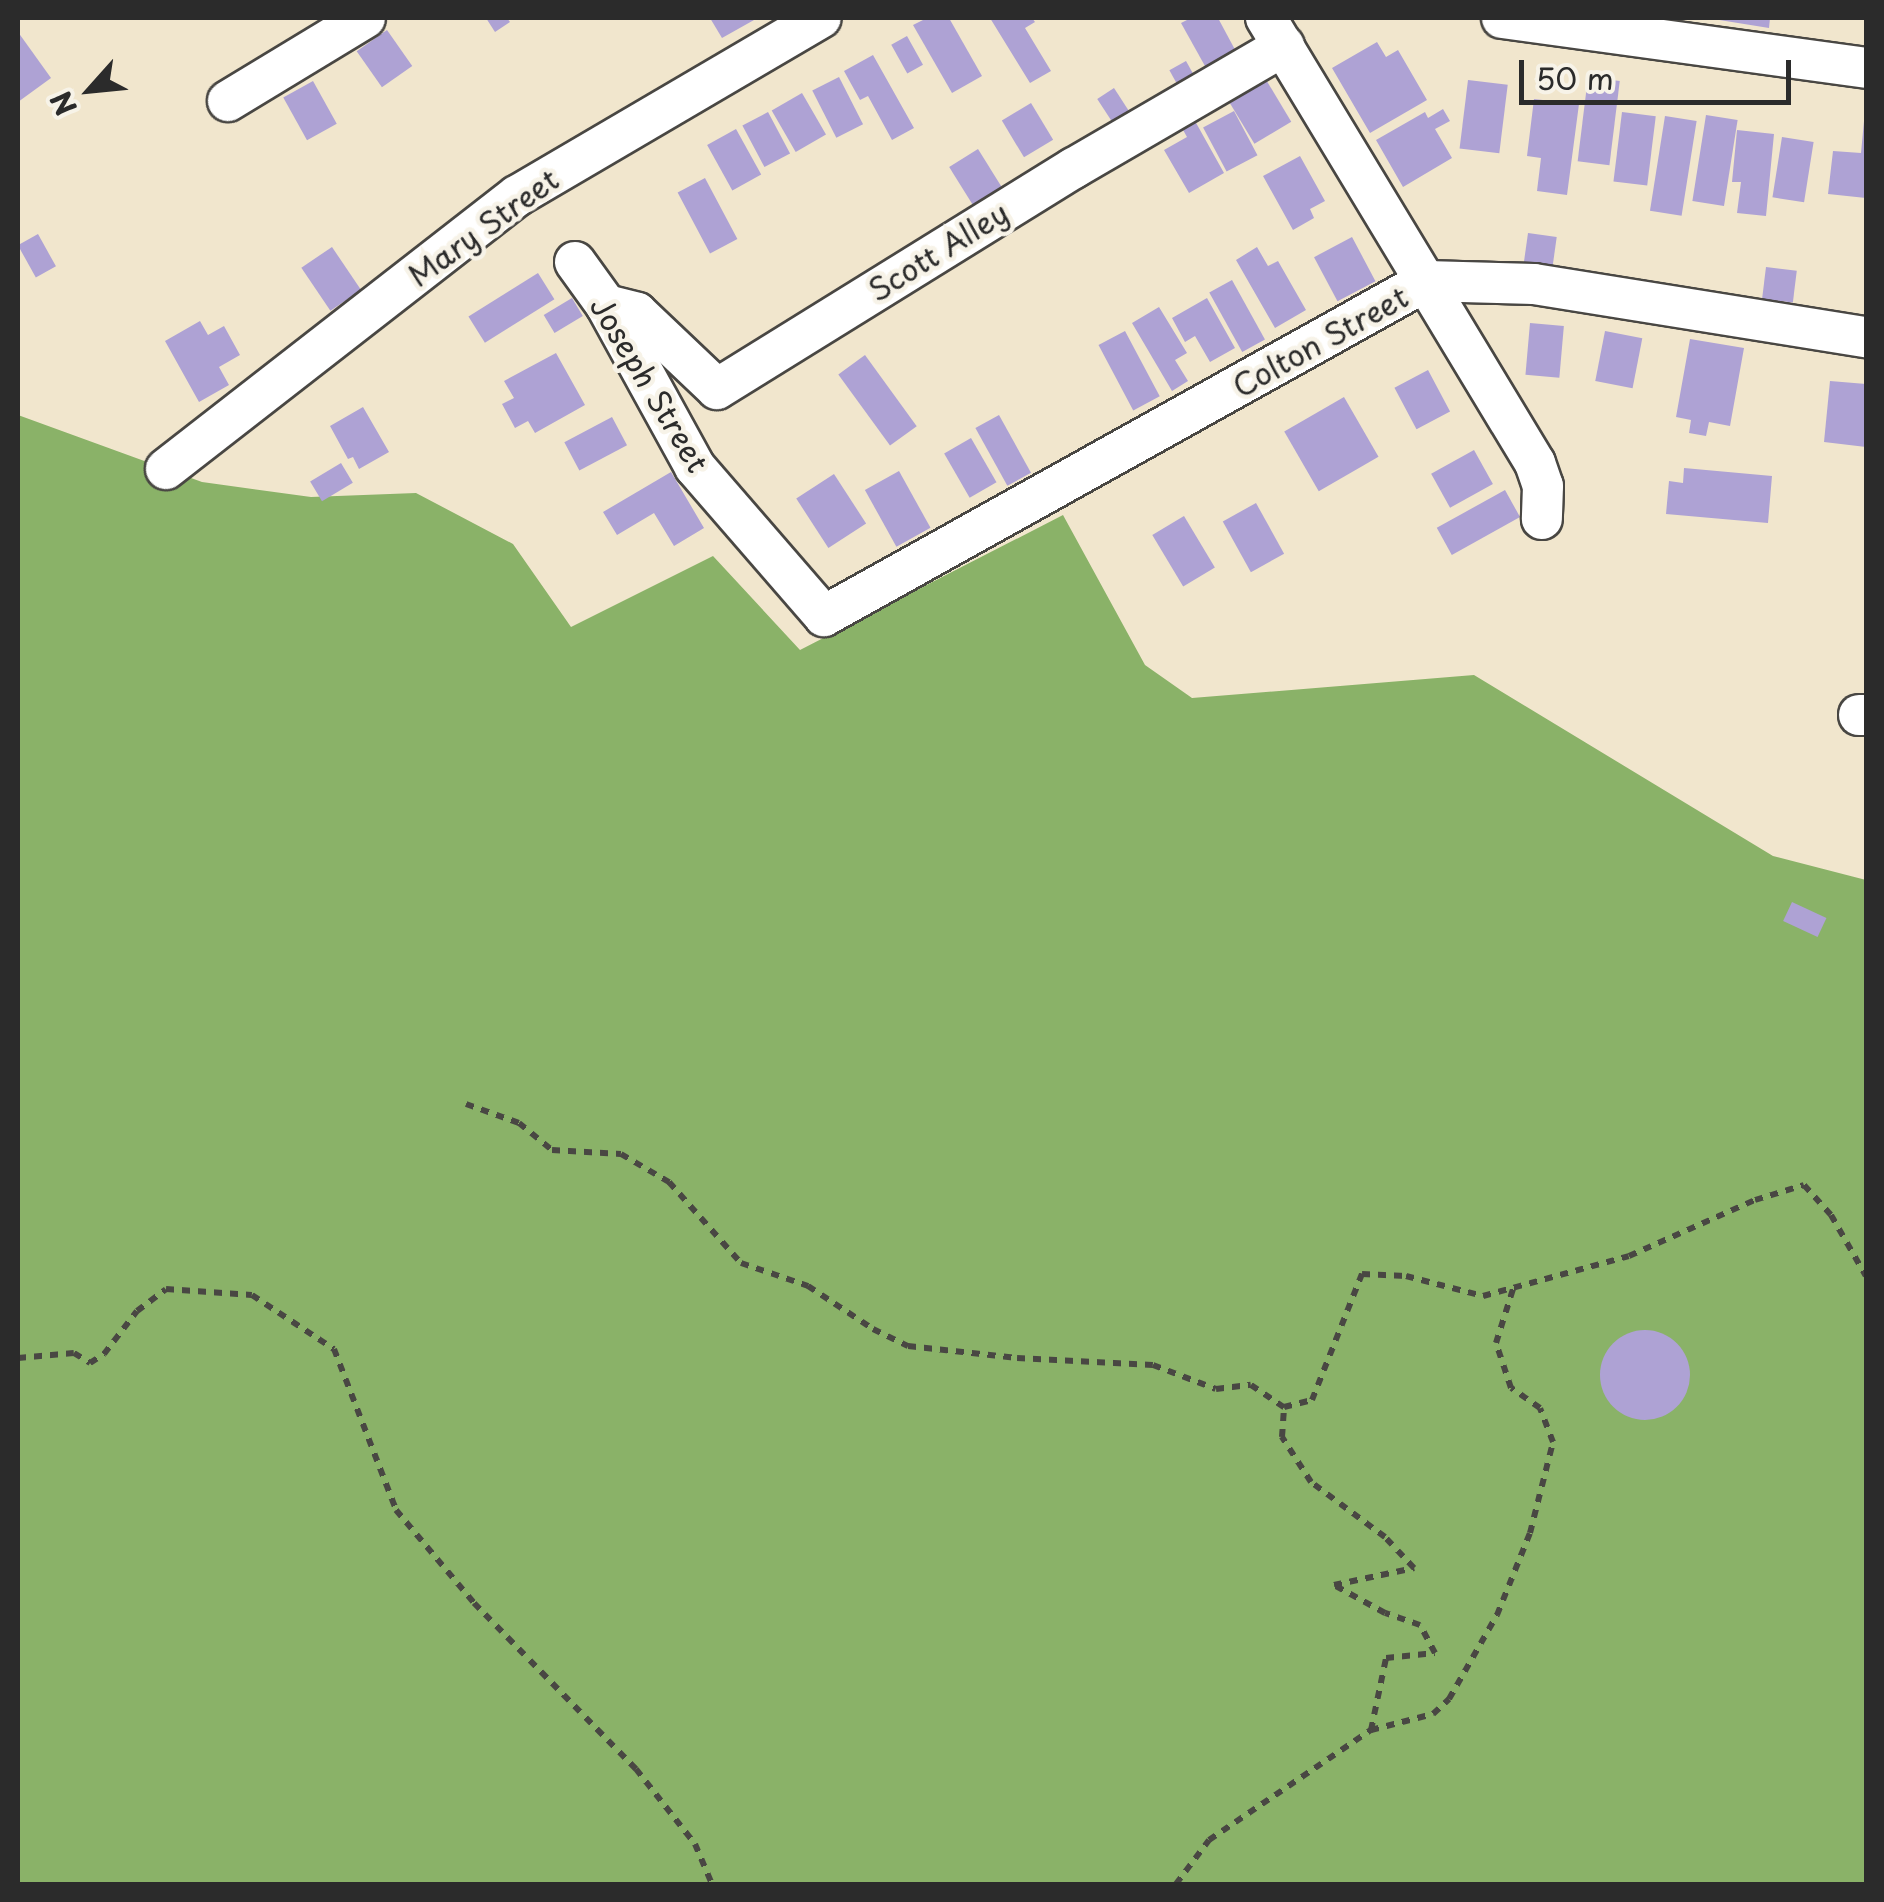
<!DOCTYPE html>
<html>
<head>
<meta charset="utf-8">
<style>
  body { margin:0 }
  #map { position:relative; width:1884px; height:1902px; overflow:hidden; background:#f1e6cd; font-family:"Playpen Sans",sans-serif }
  div>[style] { position:absolute }
  [style*='--x'] { left:calc(var(--x)*1px); top:calc(var(--y)*1px); width:calc(var(--w)*1px); rotate:calc(var(--a)*1deg) }
  .forest>* { inset:0; background:#8ab268 }
  .building>* { inset:0; background:#aea2d4; transform-origin:0 0 }
  .round { border-radius:50% }
  .path>* { height:6px; margin-top:-3px; transform-origin:0; background:repeating-linear-gradient(90deg,#494743 0 8px,transparent 0 16px) }
  .roads { filter:drop-shadow(2px 0 #494743) drop-shadow(-2px 0 #494743) drop-shadow(0 2px #494743) drop-shadow(0 -2px #494743) }
  .minor>* { height:40px; margin:-20px; padding:0 20px; transform-origin:20px; border-radius:20px; background:#fff }
  span { translate:-50% -50%; white-space:nowrap; text-align:center; line-height:1.15; -webkit-text-stroke:9px #f7f3e8; paint-order:stroke }
  .street-label { font-size:30px; color:#2b2b2b }
  .frame { position:absolute; inset:0; border:20px solid #2b2b2b; pointer-events:none }
  .north { position:absolute; left:40px; top:40px; width:100px; height:100px; -webkit-text-stroke:8px #f7f3e8; paint-order:stroke; rotate:243deg; font-size:28px; font-weight:700; line-height:40px; text-align:center; color:#2b2b2b }
  .north::after { content:''; display:block; margin:auto; width:35px; height:45px; background:#2b2b2b; clip-path:polygon(50% 0,100% 100%,50% 72%,0 100%) }
  .scale { position:absolute; left:1519px; top:60px; width:272px; height:45px; box-sizing:border-box; border:5px solid #2b2b2b; border-top:0; padding-left:12px; font-size:30px; line-height:35px; white-space:nowrap; color:#2b2b2b; -webkit-text-stroke:8px #f7f3e8; paint-order:stroke }
</style>
</head>
<body>
<div id="map">
  <div class="forest">
    <i style="clip-path:polygon(18px 415px,202px 482px,311px 497px,416px 493px,513px 544px,571px 627px,713px 556px,800px 650px,1063px 515px,1145px 665px,1192px 698px,1474px 675px,1773px 856px,1866px 880px,1866px 1884px,18px 1884px)"></i>
  </div>
  <div class="building">
    <i style="clip-path:polygon(486px 18px,507px 18px,510px 22px,495px 32px)"></i>
    <i style="clip-path:polygon(710px 18px,753px 18px,754px 20px,722px 38px)"></i>
    <i style="clip-path:polygon(927px 18px,949px 18px,982px 76px,952px 93px,913px 25px)"></i>
    <i style="clip-path:polygon(990px 18px,1032px 18px,1035px 22px,1025px 28px,1051px 71px,1030px 83px)"></i>
    <i style="clip-path:polygon(1191px 18px,1218px 18px,1240px 59px,1210px 75px,1181px 23px)"></i>
    <i style="clip-path:polygon(1707px 18px,1770px 18px,1769px 28px)"></i>
    <i style="left:387px;top:30px;width:44px;height:37px;rotate:55deg"></i>
    <i style="clip-path:polygon(18px 32px,51px 78px,18px 102px)"></i>
    <i style="left:907px;top:36px;width:33px;height:18px;rotate:61deg"></i>
    <i style="clip-path:polygon(1377px 42px,1386px 57px,1398px 50px,1427px 100px,1370px 133px,1332px 68px)"></i>
    <i style="clip-path:polygon(873px 55px,914px 128px,892px 140px,868px 96px,860px 100px,844px 71px)"></i>
    <i style="left:1186px;top:61px;width:21px;height:19px;rotate:61deg"></i>
    <i style="left:839px;top:77px;width:53px;height:30px;rotate:63deg"></i>
    <i style="left:1588px;top:77px;width:32px;height:85px;rotate:7deg"></i>
    <i style="left:1265px;top:78px;width:51px;height:43px;rotate:59deg"></i>
    <i style="left:1468px;top:80px;width:40px;height:69px;rotate:7deg"></i>
    <i style="left:313px;top:81px;width:49px;height:34px;rotate:61deg"></i>
    <i style="left:1114px;top:88px;width:33px;height:20px;rotate:57deg"></i>
    <i style="left:802px;top:93px;width:48px;height:35px;rotate:60deg"></i>
    <i style="clip-path:polygon(1534px 99px,1579px 104px,1567px 195px,1537px 191px,1541px 158px,1527px 156px)"></i>
    <i style="left:1031px;top:103px;width:43px;height:34px;rotate:59deg"></i>
    <i style="clip-path:polygon(1443px 109px,1450px 121px,1435px 129px,1452px 158px,1403px 187px,1376px 140px,1425px 112px,1428px 118px)"></i>
    <i style="left:1234px;top:111px;width:50px;height:35px;rotate:62deg"></i>
    <i style="left:768px;top:112px;width:47px;height:29px;rotate:62deg"></i>
    <i style="left:1622px;top:112px;width:34px;height:70px;rotate:7deg"></i>
    <i style="left:1706px;top:115px;width:32px;height:87px;rotate:9deg"></i>
    <i style="left:1665px;top:116px;width:32px;height:96px;rotate:9deg"></i>
    <i style="clip-path:polygon(1195px 121px,1224px 173px,1189px 193px,1164px 150px,1187px 137px,1182px 128px)"></i>
    <i style="clip-path:polygon(1864px 121px,1866px 198px,1828px 194px,1833px 151px,1861px 153px)"></i>
    <i style="left:736px;top:129px;width:52px;height:33px;rotate:61deg"></i>
    <i style="clip-path:polygon(1737px 130px,1774px 134px,1766px 216px,1737px 213px,1741px 182px,1732px 182px)"></i>
    <i style="left:1782px;top:137px;width:32px;height:61px;rotate:9deg"></i>
    <i style="left:978px;top:149px;width:55px;height:34px;rotate:58deg"></i>
    <i style="clip-path:polygon(1300px 156px,1325px 201px,1310px 209px,1314px 218px,1293px 230px,1263px 176px)"></i>
    <i style="left:705px;top:178px;width:69px;height:31px;rotate:62deg"></i>
    <i style="left:1528px;top:233px;width:29px;height:33px;rotate:8deg"></i>
    <i style="left:38px;top:234px;width:37px;height:23px;rotate:61deg"></i>
    <i style="left:1352px;top:237px;width:50px;height:43px;rotate:62deg"></i>
    <i style="left:332px;top:247px;width:52px;height:37px;rotate:56deg"></i>
    <i style="clip-path:polygon(1257px 247px,1268px 266px,1278px 261px,1306px 310px,1275px 328px,1236px 260px)"></i>
    <i style="left:1766px;top:267px;width:31px;height:32px;rotate:7deg"></i>
    <i style="left:538px;top:273px;width:31px;height:82px;rotate:58deg"></i>
    <i style="left:1232px;top:280px;width:68px;height:26px;rotate:61deg"></i>
    <i style="left:572px;top:298px;width:21px;height:33px;rotate:59deg"></i>
    <i style="clip-path:polygon(1207px 298px,1235px 348px,1210px 362px,1195px 336px,1185px 342px,1172px 318px)"></i>
    <i style="clip-path:polygon(1159px 307px,1187px 353px,1175px 360px,1188px 381px,1172px 391px,1132px 323px)"></i>
    <i style="clip-path:polygon(200px 321px,208px 335px,224px 326px,240px 355px,219px 367px,229px 385px,199px 402px,165px 341px)"></i>
    <i style="left:1530px;top:323px;width:34px;height:52px;rotate:5deg"></i>
    <i style="left:1125px;top:331px;width:74px;height:30px;rotate:62deg"></i>
    <i style="left:1605px;top:331px;width:38px;height:51px;rotate:11deg"></i>
    <i style="clip-path:polygon(1690px 339px,1744px 348px,1730px 426px,1709px 422px,1706px 436px,1689px 433px,1691px 420px,1676px 417px)"></i>
    <i style="clip-path:polygon(556px 353px,585px 405px,535px 433px,528px 421px,515px 428px,502px 404px,514px 398px,504px 381px)"></i>
    <i style="left:865px;top:355px;width:88px;height:33px;rotate:54deg"></i>
    <i style="left:1428px;top:370px;width:47px;height:38px;rotate:62deg"></i>
    <i style="clip-path:polygon(1830px 381px,1866px 384px,1866px 447px,1824px 442px)"></i>
    <i style="left:1344px;top:397px;width:69px;height:69px;rotate:60deg"></i>
    <i style="clip-path:polygon(363px 407px,389px 452px,359px 469px,353px 457px,348px 459px,330px 426px)"></i>
    <i style="left:999px;top:415px;width:66px;height:27px;rotate:61deg"></i>
    <i style="left:612px;top:417px;width:32px;height:54px;rotate:62deg"></i>
    <i style="left:971px;top:438px;width:51px;height:31px;rotate:60deg"></i>
    <i style="left:1474px;top:450px;width:39px;height:49px;rotate:61deg"></i>
    <i style="left:341px;top:463px;width:23px;height:36px;rotate:59deg"></i>
    <i style="clip-path:polygon(1684px 468px,1772px 476px,1768px 523px,1666px 514px,1669px 481px,1683px 483px)"></i>
    <i style="left:899px;top:471px;width:65px;height:39px;rotate:61deg"></i>
    <i style="clip-path:polygon(671px 472px,704px 528px,674px 546px,654px 513px,617px 535px,603px 512px)"></i>
    <i style="left:834px;top:474px;width:59px;height:45px;rotate:57deg"></i>
    <i style="left:1505px;top:490px;width:31px;height:78px;rotate:61deg"></i>
    <i style="left:1256px;top:503px;width:58px;height:38px;rotate:61deg"></i>
    <i style="left:1184px;top:516px;width:60px;height:37px;rotate:59deg"></i>
    <i style="left:1792px;top:902px;width:38px;height:21px;rotate:25deg"></i>
    <i class="round" style="left:1600px;top:1330px;width:90px;height:90px"></i>
  </div>
  <div class="path">
    <i style="--x:466;--y:1104;--w:56;--a:19.7"></i>
    <i style="--x:519;--y:1123;--w:43;--a:39.3"></i>
    <i style="--x:552;--y:1150;--w:69;--a:3.3"></i>
    <i style="--x:621;--y:1154;--w:56;--a:30.3"></i>
    <i style="--x:669;--y:1182;--w:108;--a:48.4"></i>
    <i style="--x:741;--y:1263;--w:71;--a:18.9"></i>
    <i style="--x:808;--y:1286;--w:78;--a:33.5"></i>
    <i style="--x:873;--y:1329;--w:39;--a:26"></i>
    <i style="--x:908;--y:1346;--w:110;--a:6.3"></i>
    <i style="--x:1017;--y:1358;--w:136;--a:2.9"></i>
    <i style="--x:1153;--y:1365;--w:67;--a:20.9"></i>
    <i style="--x:1216;--y:1389;--w:35;--a:-7"></i>
    <i style="--x:1251;--y:1385;--w:40;--a:34"></i>
    <i style="--x:1284;--y:1407;--w:29;--a:-14"></i>
    <i style="--x:1312;--y:1400;--w:136;--a:-68.4"></i>
    <i style="--x:1362;--y:1274;--w:44;--a:2.6"></i>
    <i style="--x:1406;--y:1276;--w:80;--a:14.6"></i>
    <i style="--x:1483;--y:1296;--w:151;--a:-15.3"></i>
    <i style="--x:1629;--y:1256;--w:138;--a:-24"></i>
    <i style="--x:1755;--y:1200;--w:51;--a:-17"></i>
    <i style="--x:1804;--y:1185;--w:40;--a:48"></i>
    <i style="--x:1831;--y:1215;--w:70;--a:60.2"></i>
    <i style="--x:18;--y:1358;--w:56;--a:-5.1"></i>
    <i style="--x:74;--y:1353;--w:19;--a:32"></i>
    <i style="--x:90;--y:1363;--w:17;--a:-33"></i>
    <i style="--x:104;--y:1354;--w:54;--a:-52.5"></i>
    <i style="--x:137;--y:1311;--w:36;--a:-37"></i>
    <i style="--x:166;--y:1289;--w:86;--a:4"></i>
    <i style="--x:252;--y:1295;--w:98;--a:33.4"></i>
    <i style="--x:334;--y:1349;--w:173;--a:68.9"></i>
    <i style="--x:396;--y:1510;--w:121;--a:50"></i>
    <i style="--x:474;--y:1603;--w:232;--a:45.7"></i>
    <i style="--x:636;--y:1769;--w:95;--a:51.8"></i>
    <i style="--x:695;--y:1844;--w:43;--a:67"></i>
    <i style="--x:1371;--y:1730;--w:64;--a:-14.5"></i>
    <i style="--x:1433;--y:1714;--w:22;--a:-43"></i>
    <i style="--x:1449;--y:1699;--w:97;--a:-60.3"></i>
    <i style="--x:1497;--y:1615;--w:88;--a:-68.1"></i>
    <i style="--x:1530;--y:1533;--w:94;--a:-75.8"></i>
    <i style="--x:1553;--y:1442;--w:36;--a:-111"></i>
    <i style="--x:1540;--y:1408;--w:35;--a:-145"></i>
    <i style="--x:1511;--y:1388;--w:47;--a:-108.4"></i>
    <i style="--x:1496;--y:1343;--w:57;--a:-72.5"></i>
    <i style="--x:1176;--y:1884;--w:55;--a:-53.1"></i>
    <i style="--x:1209;--y:1840;--w:196;--a:-34.2"></i>
    <i style="--x:1371;--y:1730;--w:74;--a:-78.2"></i>
    <i style="--x:1386;--y:1658;--w:49;--a:-5.8"></i>
    <i style="--x:1435;--y:1653;--w:32;--a:-118"></i>
    <i style="--x:1420;--y:1625;--w:37;--a:-161"></i>
    <i style="--x:1385;--y:1613;--w:58;--a:-151.2"></i>
    <i style="--x:1334;--y:1585;--w:82;--a:-12"></i>
    <i style="--x:1414;--y:1568;--w:42;--a:-133.1"></i>
    <i style="--x:1385;--y:1537;--w:92;--a:-143.4"></i>
    <i style="--x:1311;--y:1482;--w:54;--a:-122.8"></i>
    <i style="--x:1282;--y:1437;--w:30;--a:-86"></i>
  </div>
  <div class="roads">
    <div class="minor">
      <i style="--x:1266;--y:18;--w:520;--a:58.85"></i>
      <i style="--x:1535;--y:463;--w:24;--a:71"></i>
      <i style="--x:1543;--y:486;--w:33;--a:92"></i>
      <i style="--x:1502;--y:18;--w:367;--a:7.8"></i>
      <i style="--x:228;--y:101;--w:160;--a:-31.2"></i>
      <i style="--x:575;--y:262;--w:53;--a:54.2"></i>
      <i style="--x:606;--y:305;--w:185;--a:61.2"></i>
      <i style="--x:695;--y:467;--w:197;--a:49.1"></i>
      <i style="--x:824;--y:616;--w:689;--a:-29.09"></i>
      <i style="--x:1426;--y:281;--w:108;--a:1.6"></i>
      <i style="--x:1534;--y:284;--w:336;--a:9.1"></i>
      <i style="--x:606;--y:305;--w:32;--a:14"></i>
      <i style="--x:637;--y:313;--w:110;--a:43.5"></i>
      <i style="--x:717;--y:389;--w:420;--a:-31.8"></i>
      <i style="--x:1074;--y:168;--w:243;--a:-30.2"></i>
      <i style="--x:166;--y:469;--w:445;--a:-37.9"></i>
      <i style="--x:517;--y:196;--w:352;--a:-30.4"></i>
      <i style="--x:1859;--y:715;--w:7;--a:0"></i>
    </div>
  </div>
  <div class="street-label">
    <span style="left:483px;top:227px;rotate:-36deg">Mary Street</span>
    <span style="left:938px;top:251px;rotate:-32deg">Scott Alley</span>
    <span style="left:1320px;top:341px;rotate:-29deg">Colton Street</span>
    <span style="left:650px;top:384px;rotate:59deg">Joseph Street</span>
  </div>
  <div class="frame"></div>
  <div class="north">N</div>
  <div class="scale">50 m</div>
</div>
</body>
</html>
